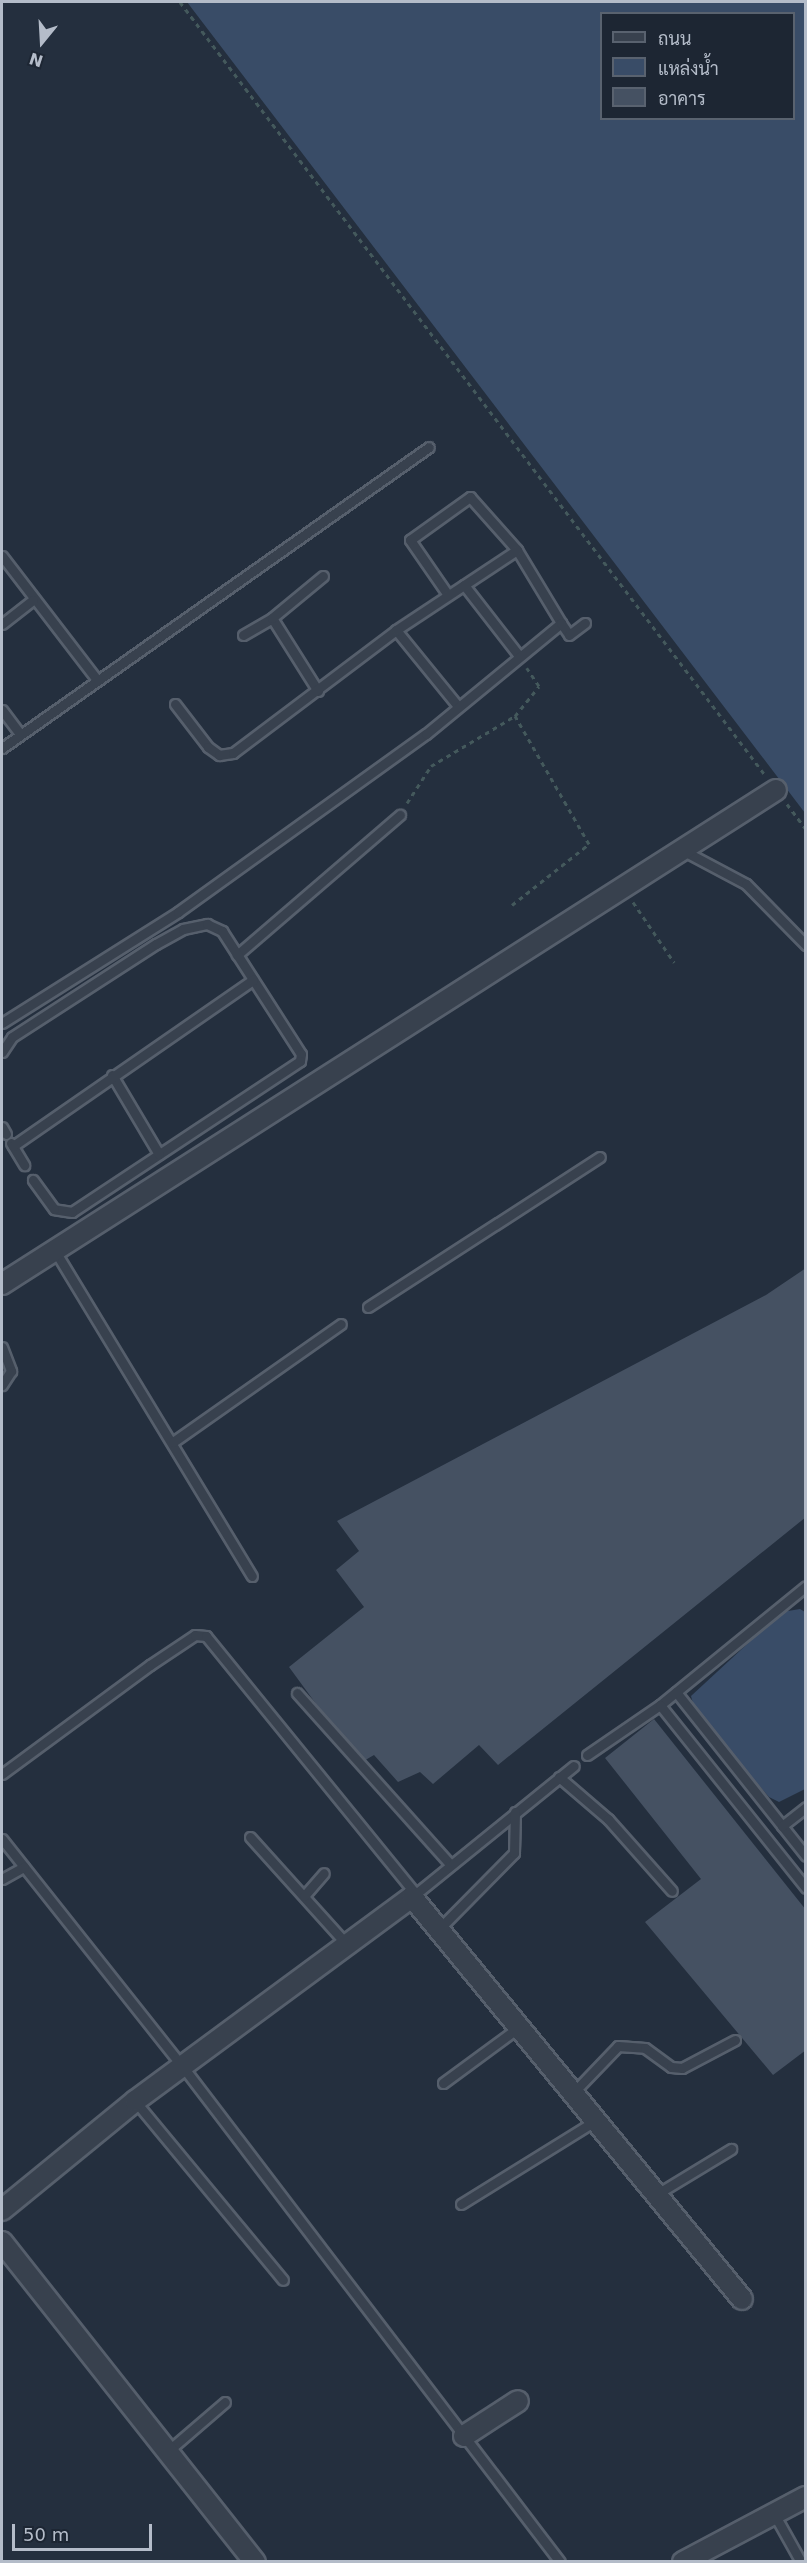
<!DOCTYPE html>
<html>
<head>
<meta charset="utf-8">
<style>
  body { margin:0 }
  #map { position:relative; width:807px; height:2563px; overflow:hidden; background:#242f3e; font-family:"DejaVu Sans",Sarabun,sans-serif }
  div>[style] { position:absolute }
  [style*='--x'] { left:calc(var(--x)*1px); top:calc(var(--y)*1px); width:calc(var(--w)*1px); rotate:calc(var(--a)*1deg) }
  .water>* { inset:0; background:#394c67 }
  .building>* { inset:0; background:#455162 }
  .path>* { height:3px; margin-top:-1.5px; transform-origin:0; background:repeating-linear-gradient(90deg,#44595c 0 4.5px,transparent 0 9px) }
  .roads { filter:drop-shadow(2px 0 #565f6c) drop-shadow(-2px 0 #565f6c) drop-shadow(0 2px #565f6c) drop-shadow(0 -2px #565f6c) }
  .lane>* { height:9px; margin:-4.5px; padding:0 4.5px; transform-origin:4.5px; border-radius:4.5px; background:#38414e }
  .street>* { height:20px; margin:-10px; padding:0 10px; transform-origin:10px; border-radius:10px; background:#38414e }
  span { translate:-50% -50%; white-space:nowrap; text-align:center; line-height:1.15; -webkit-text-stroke:4.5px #1d2633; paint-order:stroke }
  .frame { position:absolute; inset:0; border:3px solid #b4bcc9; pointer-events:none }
  .legend { position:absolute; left:600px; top:12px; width:195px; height:108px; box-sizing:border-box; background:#1d2633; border:2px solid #59626f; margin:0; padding:8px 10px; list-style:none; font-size:18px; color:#b4bcc9 }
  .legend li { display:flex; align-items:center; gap:12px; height:30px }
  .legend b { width:30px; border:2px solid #59626f }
  .north { position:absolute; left:12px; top:12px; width:60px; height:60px; -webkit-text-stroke:4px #1d2633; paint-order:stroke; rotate:198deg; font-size:16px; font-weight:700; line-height:24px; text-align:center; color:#b4bcc9 }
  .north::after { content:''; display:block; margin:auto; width:21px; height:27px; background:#b4bcc9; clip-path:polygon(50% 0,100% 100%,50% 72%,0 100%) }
  .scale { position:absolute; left:12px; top:2524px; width:140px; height:27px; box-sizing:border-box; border:3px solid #b4bcc9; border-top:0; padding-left:8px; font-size:18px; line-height:21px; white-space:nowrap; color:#b4bcc9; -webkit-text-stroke:4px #1d2633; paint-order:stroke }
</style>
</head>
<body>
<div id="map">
  <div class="water">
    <i style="clip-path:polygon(evenodd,187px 2px,805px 2px,805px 813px,187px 2px,602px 14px,794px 14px,794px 118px,602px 118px,602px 14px)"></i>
    <i style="clip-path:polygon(800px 1609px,805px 1612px,805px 1789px,779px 1802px,769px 1797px,696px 1714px,691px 1696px,782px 1612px)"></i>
  </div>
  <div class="building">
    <i style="clip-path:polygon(806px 1268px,806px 1517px,498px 1765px,479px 1745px,433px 1784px,420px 1772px,398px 1782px,374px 1755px,362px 1762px,352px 1753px,289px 1667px,364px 1607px,336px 1570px,359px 1551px,337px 1521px,766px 1295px)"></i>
    <i style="clip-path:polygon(654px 1719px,806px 1910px,806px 2050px,773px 2075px,645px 1922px,701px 1879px,605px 1758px)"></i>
  </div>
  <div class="path">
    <i style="--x:180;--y:2;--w:969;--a:52.88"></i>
    <i style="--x:407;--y:803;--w:44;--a:-57"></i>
    <i style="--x:431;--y:766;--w:98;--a:-30.8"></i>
    <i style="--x:787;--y:804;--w:31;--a:53"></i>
    <i style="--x:633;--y:902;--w:73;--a:55.7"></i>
    <i style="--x:512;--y:905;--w:98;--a:-38.4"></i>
    <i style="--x:589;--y:844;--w:148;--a:-120"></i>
    <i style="--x:515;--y:716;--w:38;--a:-51"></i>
    <i style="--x:539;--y:686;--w:22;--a:-124"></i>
  </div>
  <div class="roads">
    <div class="lane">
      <i style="--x:2;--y:556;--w:156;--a:52.5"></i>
      <i style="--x:464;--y:585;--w:90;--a:52.2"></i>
      <i style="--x:448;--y:595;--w:67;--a:-124.6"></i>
      <i style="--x:410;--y:540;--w:74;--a:-35.6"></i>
      <i style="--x:470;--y:497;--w:71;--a:48.4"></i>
      <i style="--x:517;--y:550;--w:85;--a:58.9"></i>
      <i style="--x:2;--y:624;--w:39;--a:-38"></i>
      <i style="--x:396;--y:630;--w:97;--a:50.9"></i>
      <i style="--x:243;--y:635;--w:34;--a:-30"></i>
      <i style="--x:318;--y:691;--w:86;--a:-122.2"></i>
      <i style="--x:272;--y:618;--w:66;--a:-39.5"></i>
      <i style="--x:175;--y:704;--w:54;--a:52.5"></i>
      <i style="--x:208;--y:747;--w:14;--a:36"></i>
      <i style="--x:219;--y:755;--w:14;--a:-8"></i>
      <i style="--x:233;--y:753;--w:204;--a:-37"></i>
      <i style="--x:396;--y:630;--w:145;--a:-33.5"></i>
      <i style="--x:2;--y:710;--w:30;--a:53"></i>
      <i style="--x:2;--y:748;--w:522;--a:-35.18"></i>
      <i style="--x:682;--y:850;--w:72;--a:28"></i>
      <i style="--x:746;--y:884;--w:86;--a:45.5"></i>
      <i style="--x:237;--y:955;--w:215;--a:-40.7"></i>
      <i style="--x:2;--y:1023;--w:208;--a:-32.2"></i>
      <i style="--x:178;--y:912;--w:305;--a:-35.7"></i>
      <i style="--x:426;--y:734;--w:175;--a:-39.4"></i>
      <i style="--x:561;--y:623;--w:14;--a:56"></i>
      <i style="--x:569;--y:635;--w:20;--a:-37"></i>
      <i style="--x:2;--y:1052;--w:18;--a:-56"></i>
      <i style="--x:12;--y:1037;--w:171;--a:-32.9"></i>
      <i style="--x:156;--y:944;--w:31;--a:-29"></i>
      <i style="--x:183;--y:929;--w:25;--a:-12"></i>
      <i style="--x:207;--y:924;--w:17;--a:25"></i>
      <i style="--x:222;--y:931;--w:146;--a:57.3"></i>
      <i style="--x:301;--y:1054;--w:7;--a:98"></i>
      <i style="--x:300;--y:1061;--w:273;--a:146.5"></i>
      <i style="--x:72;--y:1212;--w:18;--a:-171"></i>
      <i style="--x:54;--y:1209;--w:36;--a:-126"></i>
      <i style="--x:112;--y:1075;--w:92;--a:59.3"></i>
      <i style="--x:2;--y:1127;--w:8;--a:60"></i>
      <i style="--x:11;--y:1143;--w:26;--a:59"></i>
      <i style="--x:13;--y:1146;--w:292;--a:-34.7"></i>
      <i style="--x:55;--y:1251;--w:380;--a:58.8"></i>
      <i style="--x:368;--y:1307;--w:276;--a:-32.9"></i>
      <i style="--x:2;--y:1347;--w:26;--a:69"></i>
      <i style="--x:11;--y:1371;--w:17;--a:123"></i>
      <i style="--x:173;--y:1442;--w:205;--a:-35.1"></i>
      <i style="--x:676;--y:1692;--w:209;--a:51.6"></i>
      <i style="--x:297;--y:1693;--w:229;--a:48.2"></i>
      <i style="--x:660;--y:1705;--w:188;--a:-39.2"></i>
      <i style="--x:587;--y:1755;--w:88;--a:-34.4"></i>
      <i style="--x:660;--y:1705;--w:234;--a:51.4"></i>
      <i style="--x:2;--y:1774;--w:184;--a:-36.4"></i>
      <i style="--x:150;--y:1665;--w:54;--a:-33.7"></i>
      <i style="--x:195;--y:1635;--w:11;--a:5"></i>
      <i style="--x:206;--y:1636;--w:333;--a:50.9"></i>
      <i style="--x:559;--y:1777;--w:65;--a:40.6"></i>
      <i style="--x:608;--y:1819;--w:96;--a:48.4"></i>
      <i style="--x:782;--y:1826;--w:31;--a:-38"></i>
      <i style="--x:250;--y:1837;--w:147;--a:48"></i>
      <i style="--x:2;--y:1839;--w:291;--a:51.6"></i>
      <i style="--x:183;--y:2067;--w:622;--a:52.71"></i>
      <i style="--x:2;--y:1879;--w:25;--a:-29"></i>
      <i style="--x:304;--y:1896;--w:30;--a:-49"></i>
      <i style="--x:412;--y:1897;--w:208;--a:-39"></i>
      <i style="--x:439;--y:1929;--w:107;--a:-45.4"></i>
      <i style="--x:514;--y:1853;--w:41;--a:-88.6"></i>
      <i style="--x:443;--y:2083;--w:93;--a:-36.3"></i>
      <i style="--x:572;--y:2094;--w:66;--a:-46.2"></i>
      <i style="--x:618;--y:2046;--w:27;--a:4"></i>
      <i style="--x:645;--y:2048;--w:32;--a:36"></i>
      <i style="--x:671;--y:2067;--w:11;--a:5"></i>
      <i style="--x:682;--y:2068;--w:60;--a:-27.8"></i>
      <i style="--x:135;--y:2101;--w:232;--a:50.4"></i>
      <i style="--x:657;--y:2194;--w:87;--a:-31.3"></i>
      <i style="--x:461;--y:2204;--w:158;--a:-31.8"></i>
      <i style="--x:168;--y:2451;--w:75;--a:-40.7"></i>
      <i style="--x:773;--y:2512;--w:57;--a:60.8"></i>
    </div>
    <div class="street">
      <i style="--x:2;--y:1284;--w:918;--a:-32.55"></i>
      <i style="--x:2;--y:2210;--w:172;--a:-39.3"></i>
      <i style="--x:135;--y:2101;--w:344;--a:-36.4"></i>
      <i style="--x:412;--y:1897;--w:520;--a:50.62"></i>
      <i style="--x:2;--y:2242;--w:408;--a:51.7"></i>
      <i style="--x:464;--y:2436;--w:64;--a:-32.9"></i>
      <i style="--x:683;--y:2562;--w:139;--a:-27.9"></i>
    </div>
  </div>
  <div class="frame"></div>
  <ul class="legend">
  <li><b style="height:8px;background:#38414e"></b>ถนน</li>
  <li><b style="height:16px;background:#394c67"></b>แหล่งน้ำ</li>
  <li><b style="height:16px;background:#455162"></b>อาคาร</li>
  </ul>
  <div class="north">N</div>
  <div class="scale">50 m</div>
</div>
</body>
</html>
